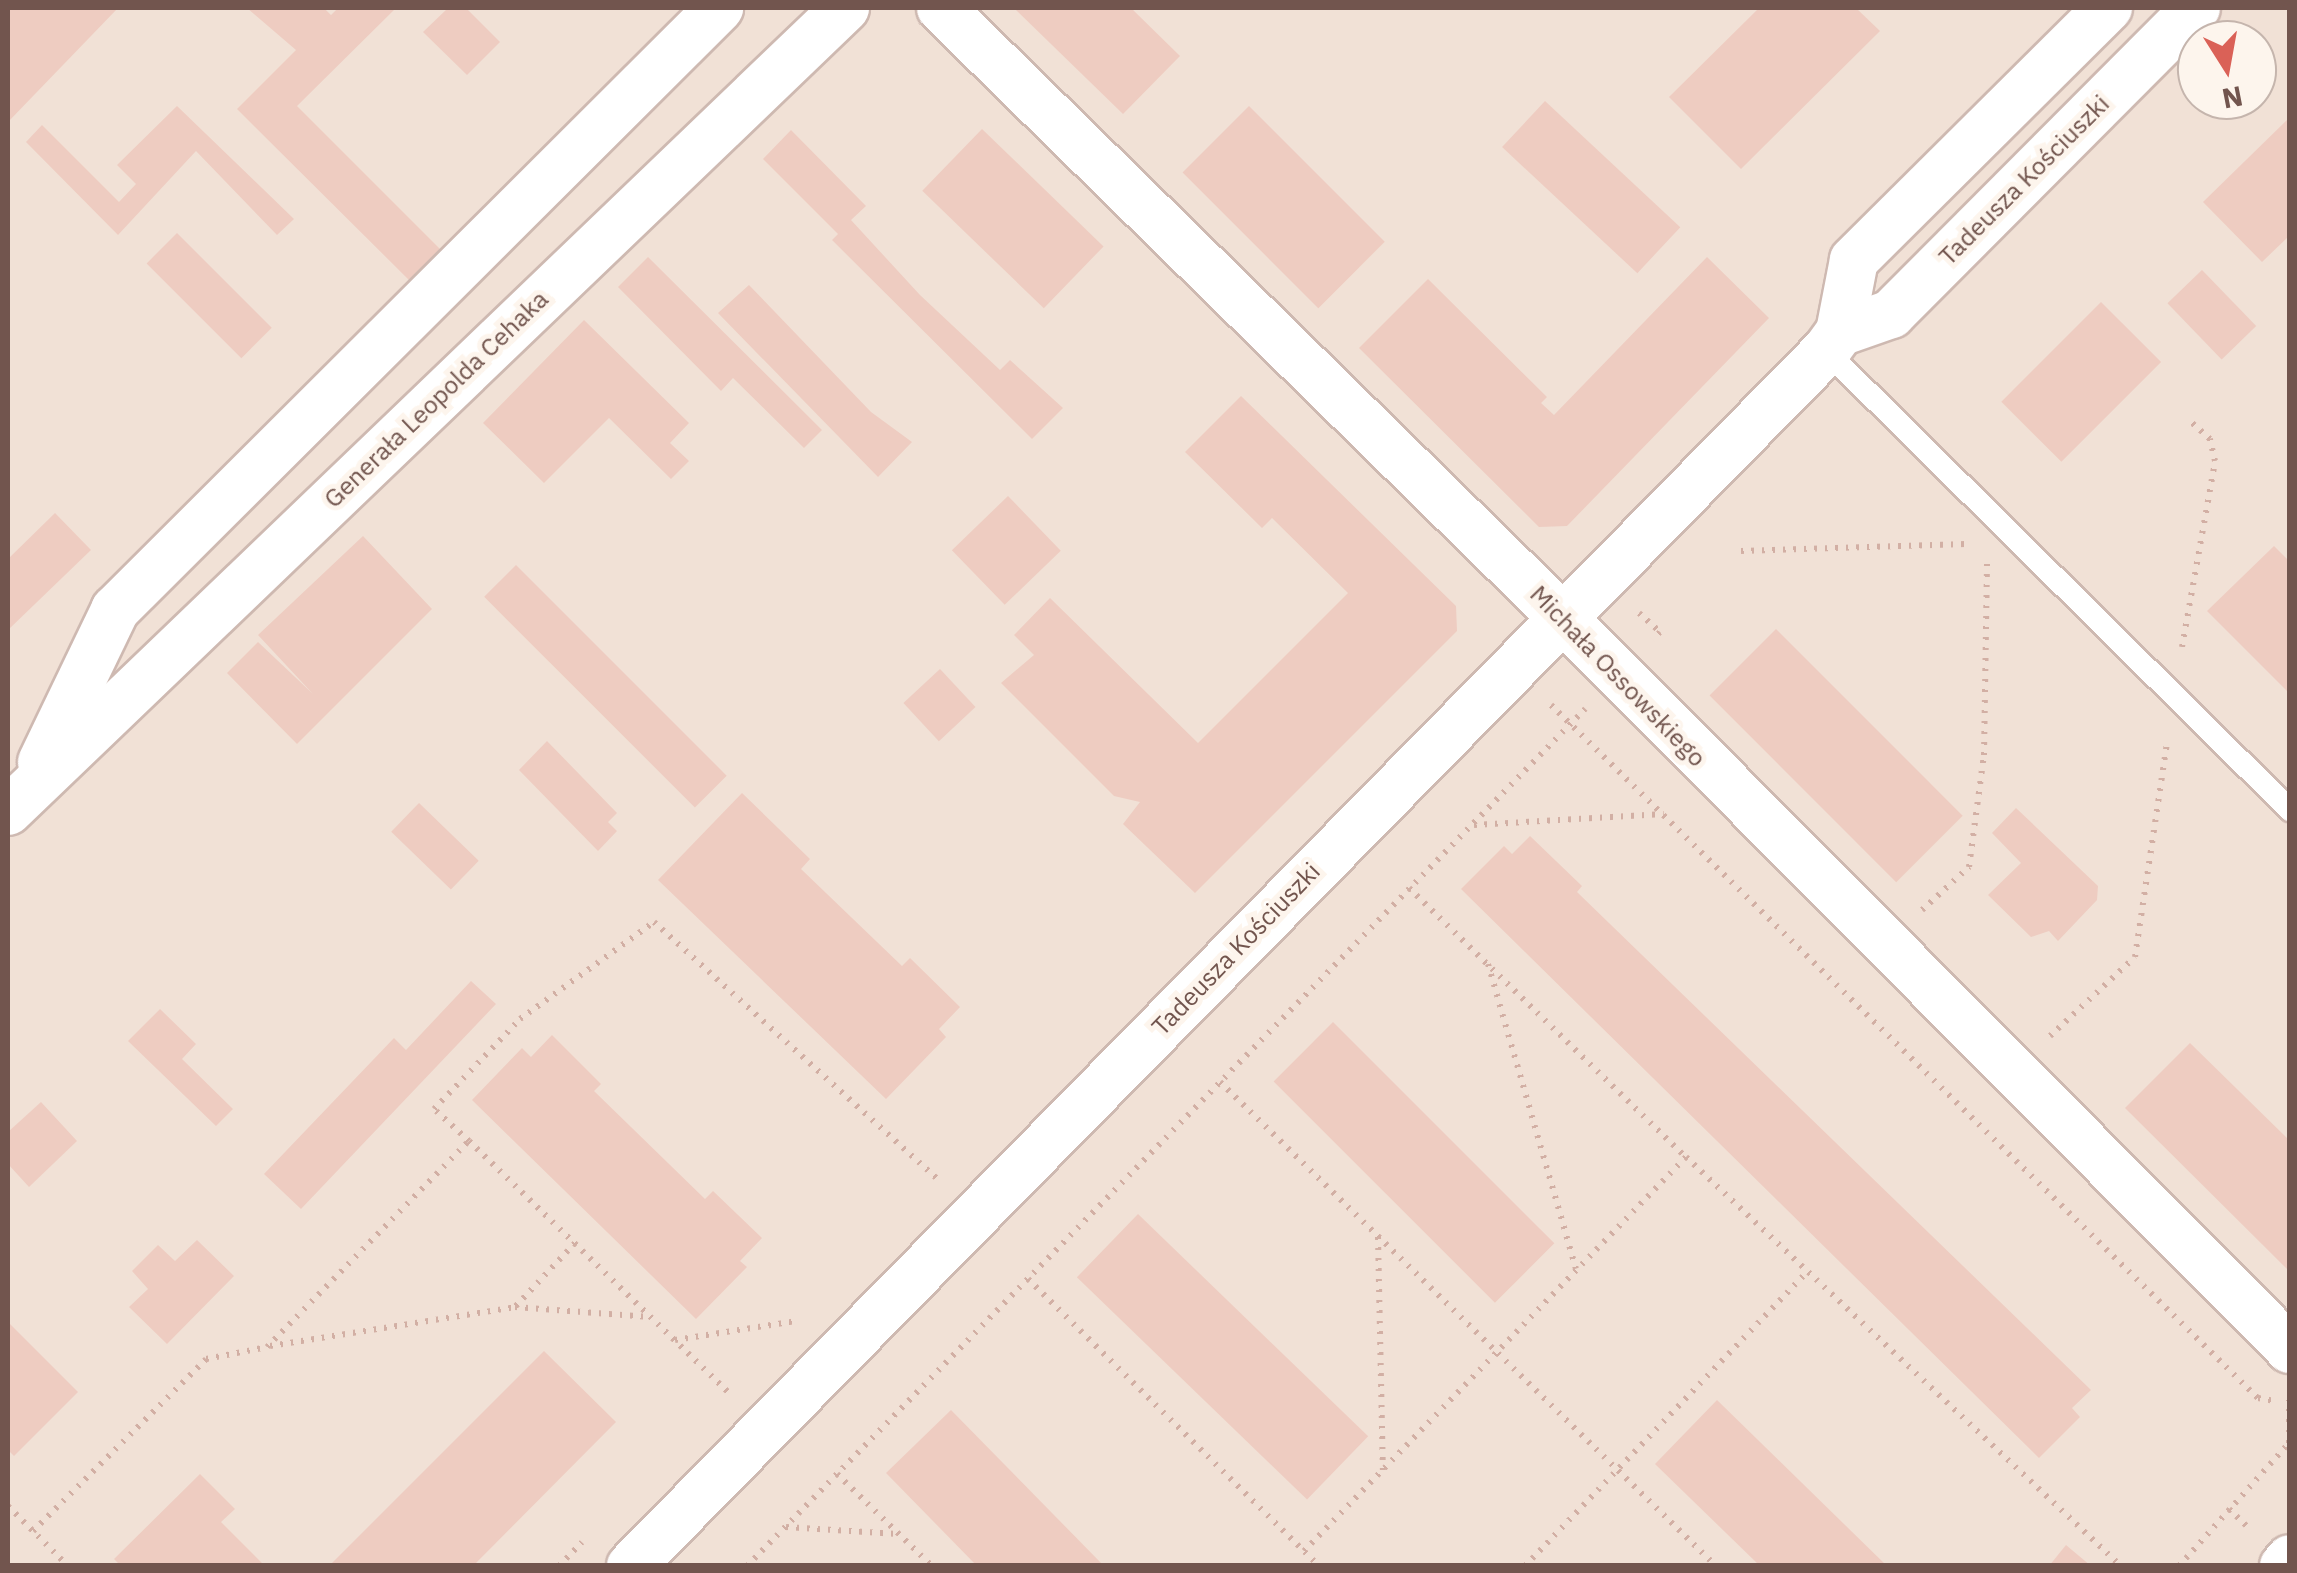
<!DOCTYPE html>
<html>
<head>
<meta charset="utf-8">
<style>
  body { margin:0 }
  #map { position:relative; width:2297px; height:1573px; overflow:hidden; background:#faf0e7; font-family:"IBM Plex Sans",sans-serif }
  div>[style] { position:absolute }
  [style*='--x'] { left:calc(var(--x)*1px); top:calc(var(--y)*1px); width:calc(var(--w)*1px); rotate:calc(var(--a)*1deg) }
  .residential>* { inset:0; background:#f1e1d6 }
  .building>* { inset:0; background:#eeccc1; transform-origin:0 0 }
  .path>* { height:6px; margin-top:-3px; transform-origin:0; background:repeating-linear-gradient(90deg,#d2afa4 0 2.5px,transparent 0 10.5px) }
  .roads { filter:drop-shadow(2px 0 #ceb9b1) drop-shadow(-2px 0 #ceb9b1) drop-shadow(0 2px #ceb9b1) drop-shadow(0 -2px #ceb9b1) }
  .lane>* { height:22px; margin:-11px; padding:0 11px; transform-origin:11px; border-radius:11px; background:#fff }
  .street>* { height:48px; margin:-24px; padding:0 24px; transform-origin:24px; border-radius:24px; background:#fff }
  span { translate:-50% -50%; white-space:nowrap; text-align:center; line-height:1.15; -webkit-text-stroke:10px #fdf5ed; paint-order:stroke }
  .street-label { font-size:25px; color:#72554e }
  .frame { position:absolute; inset:0; border:10px solid #72554e; pointer-events:none }
  .north { position:absolute; left:2177px; top:20px; width:100px; height:100px; box-sizing:border-box; background:#fdf5ed; border:2px solid #c5b5ad; border-radius:50%; rotate:169deg; font-size:28px; font-weight:700; line-height:40px; text-align:center; color:#72554e }
  .north::after { content:''; display:block; margin:auto; width:35px; height:45px; background:#da6157; clip-path:polygon(50% 0,100% 100%,50% 72%,0 100%) }
</style>
</head>
<body>
<div id="map">
  <div class="residential">
    <i style="clip-path:polygon(evenodd,8px 8px,2289px 8px,2289px 1565px,8px 1565px,8px 8px,2197px 40px,2257px 40px,2257px 100px,2197px 100px,2197px 40px)"></i>
  </div>
  <div class="building">
    <i style="clip-path:polygon(8px 8px,118px 8px,8px 122px)"></i>
    <i style="clip-path:polygon(247px 8px,324px 8px,331px 15px,338px 8px,396px 8px,297px 106px,441px 250px,410px 281px,237px 109px,296px 50px)"></i>
    <i style="clip-path:polygon(448px 8px,466px 8px,500px 42px,467px 75px,423px 32px)"></i>
    <i style="clip-path:polygon(1014px 8px,1131px 8px,1180px 56px,1123px 114px)"></i>
    <i style="clip-path:polygon(1759px 8px,1856px 8px,1880px 31px,1741px 169px,1669px 97px)"></i>
    <i style="left:1545px;top:101px;width:185px;height:63px;rotate:43deg"></i>
    <i style="clip-path:polygon(177px 106px,294px 219px,277px 235px,196px 151px,118px 235px,26px 142px,42px 125px,119px 202px,136px 184px,117px 165px)"></i>
    <i style="left:1249px;top:106px;width:192px;height:94px;rotate:45deg"></i>
    <i style="clip-path:polygon(2290px 117px,2290px 235px,2262px 262px,2203px 202px)"></i>
    <i style="left:982px;top:129px;width:169px;height:86px;rotate:44deg"></i>
    <i style="clip-path:polygon(791px 130px,866px 206px,851px 220px,920px 295px,1000px 370px,1010px 360px,1063px 408px,1032px 439px,832px 240px,838px 234px,763px 159px)"></i>
    <i style="left:177px;top:233px;width:134px;height:43px;rotate:45deg"></i>
    <i style="clip-path:polygon(648px 257px,822px 430px,804px 448px,733px 378px,721px 391px,618px 287px)"></i>
    <i style="clip-path:polygon(1707px 257px,1769px 318px,1567px 526px,1539px 527px,1359px 348px,1428px 279px,1547px 397px,1541px 403px,1554px 415px)"></i>
    <i style="left:2202px;top:270px;width:78px;height:48px;rotate:46deg"></i>
    <i style="clip-path:polygon(749px 285px,871px 412px,912px 442px,878px 477px,718px 313px)"></i>
    <i style="left:2101px;top:302px;width:85px;height:141px;rotate:45deg"></i>
    <i style="clip-path:polygon(584px 320px,689px 423px,670px 443px,689px 461px,671px 479px,609px 418px,544px 483px,483px 423px)"></i>
    <i style="clip-path:polygon(1241px 396px,1456px 606px,1457px 631px,1195px 893px,1123px 824px,1140px 802px,1114px 796px,1001px 683px,1034px 655px,1014px 635px,1050px 598px,1198px 743px,1348px 593px,1272px 518px,1262px 528px,1185px 452px)"></i>
    <i style="left:1008px;top:496px;width:76px;height:78px;rotate:46deg"></i>
    <i style="clip-path:polygon(55px 513px,91px 550px,8px 630px,8px 559px)"></i>
    <i style="clip-path:polygon(363px 536px,432px 609px,297px 744px,227px 673px,258px 642px,313px 694px,258px 635px)"></i>
    <i style="clip-path:polygon(2274px 546px,2290px 562px,2290px 694px,2207px 611px)"></i>
    <i style="left:516px;top:565px;width:298px;height:45px;rotate:45deg"></i>
    <i style="left:1776px;top:629px;width:264px;height:94px;rotate:45deg"></i>
    <i style="left:940px;top:669px;width:52px;height:50px;rotate:47deg"></i>
    <i style="clip-path:polygon(547px 741px,617px 813px,608px 822px,617px 831px,598px 851px,519px 770px)"></i>
    <i style="clip-path:polygon(742px 793px,810px 859px,801px 869px,902px 966px,910px 958px,960px 1007px,939px 1029px,946px 1037px,886px 1099px,658px 880px)"></i>
    <i style="left:419px;top:803px;width:83px;height:40px;rotate:44deg"></i>
    <i style="clip-path:polygon(2016px 808px,2098px 886px,2097px 900px,2058px 941px,2049px 931px,2031px 937px,1988px 895px,2021px 863px,1992px 833px)"></i>
    <i style="clip-path:polygon(1530px 836px,1582px 886px,1577px 892px,2091px 1390px,2072px 1408px,2080px 1417px,2039px 1458px,1461px 889px,1504px 846px,1512px 854px)"></i>
    <i style="clip-path:polygon(471px 981px,496px 1004px,301px 1209px,264px 1174px,394px 1038px,406px 1050px)"></i>
    <i style="clip-path:polygon(160px 1009px,196px 1044px,182px 1059px,233px 1109px,216px 1126px,128px 1041px)"></i>
    <i style="left:1333px;top:1022px;width:313px;height:84px;rotate:45deg"></i>
    <i style="clip-path:polygon(552px 1035px,601px 1084px,594px 1091px,705px 1199px,713px 1191px,762px 1238px,740px 1261px,747px 1267px,696px 1319px,472px 1100px,522px 1048px,531px 1057px)"></i>
    <i style="clip-path:polygon(2190px 1043px,2290px 1141px,2290px 1272px,2125px 1108px)"></i>
    <i style="clip-path:polygon(41px 1102px,77px 1141px,29px 1187px,8px 1164px,8px 1132px)"></i>
    <i style="left:1138px;top:1214px;width:320px;height:88px;rotate:44deg"></i>
    <i style="clip-path:polygon(197px 1240px,234px 1276px,167px 1344px,129px 1307px,148px 1289px,132px 1271px,158px 1245px,175px 1261px)"></i>
    <i style="clip-path:polygon(8px 1322px,78px 1392px,14px 1456px,8px 1450px)"></i>
    <i style="clip-path:polygon(544px 1351px,616px 1422px,473px 1566px,329px 1566px)"></i>
    <i style="clip-path:polygon(1717px 1400px,1887px 1566px,1760px 1566px,1655px 1464px)"></i>
    <i style="clip-path:polygon(951px 1410px,1104px 1566px,977px 1566px,886px 1473px)"></i>
    <i style="clip-path:polygon(200px 1474px,235px 1509px,221px 1522px,265px 1566px,121px 1566px,114px 1559px)"></i>
    <i style="clip-path:polygon(2066px 1545px,2091px 1566px,2049px 1566px)"></i>
  </div>
  <div class="path">
    <i style="--x:1741;--y:551;--w:225;--a:-1.8"></i>
    <i style="--x:1639;--y:613;--w:28;--a:42"></i>
    <i style="--x:1660;--y:632;--w:10;--a:135"></i>
    <i style="--x:2182;--y:647;--w:189;--a:-79.9"></i>
    <i style="--x:2215;--y:461;--w:23;--a:-103"></i>
    <i style="--x:2210;--y:439;--w:27;--a:-138"></i>
    <i style="--x:1551;--y:705;--w:990;--a:44.43"></i>
    <i style="--x:2258;--y:1398;--w:17;--a:10"></i>
    <i style="--x:1474;--y:825;--w:190;--a:-3.3"></i>
    <i style="--x:1409;--y:888;--w:386;--a:44.2"></i>
    <i style="--x:1922;--y:910;--w:64;--a:-42.5"></i>
    <i style="--x:1969;--y:867;--w:113;--a:-82.4"></i>
    <i style="--x:1984;--y:755;--w:191;--a:-89.1"></i>
    <i style="--x:1488;--y:964;--w:317;--a:73.9"></i>
    <i style="--x:2050;--y:1036;--w:116;--a:-42.9"></i>
    <i style="--x:2135;--y:957;--w:216;--a:-81.5"></i>
    <i style="--x:1220;--y:1082;--w:693;--a:44.3"></i>
    <i style="--x:469;--y:1141;--w:47;--a:-137.6"></i>
    <i style="--x:434;--y:1109;--w:124;--a:-46.3"></i>
    <i style="--x:520;--y:1019;--w:165;--a:-35.9"></i>
    <i style="--x:654;--y:922;--w:386;--a:42.2"></i>
    <i style="--x:1378;--y:1237;--w:233;--a:88.8"></i>
    <i style="--x:575;--y:1243;--w:88;--a:133.2"></i>
    <i style="--x:515;--y:1307;--w:135;--a:4.2"></i>
    <i style="--x:1028;--y:1279;--w:409;--a:44.6"></i>
    <i style="--x:675;--y:1340;--w:122;--a:-8.9"></i>
    <i style="--x:270;--y:1346;--w:248;--a:-9"></i>
    <i style="--x:837;--y:1474;--w:132;--a:44.1"></i>
    <i style="--x:8;--y:1506;--w:85;--a:45"></i>
    <i style="--x:2229;--y:1509;--w:29;--a:44"></i>
    <i style="--x:786;--y:1527;--w:112;--a:3.6"></i>
    <i style="--x:33;--y:1531;--w:244;--a:-44.8"></i>
    <i style="--x:206;--y:1359;--w:62;--a:-11.1"></i>
    <i style="--x:267;--y:1347;--w:289;--a:-45.6"></i>
    <i style="--x:469;--y:1141;--w:361;--a:44.1"></i>
    <i style="--x:1304;--y:1551;--w:549;--a:-45.89"></i>
    <i style="--x:1686;--y:1157;--w:597;--a:43.24"></i>
    <i style="--x:559;--y:1566;--w:33;--a:-46"></i>
    <i style="--x:747;--y:1566;--w:1199;--a:-45.64"></i>
    <i style="--x:1525;--y:1566;--w:409;--a:-46.2"></i>
    <i style="--x:2179;--y:1566;--w:165;--a:-48.2"></i>
    <i style="--x:2289;--y:1443;--w:43;--a:-90"></i>
  </div>
  <div class="roads">
    <div class="lane">
      <i style="--x:1826;--y:351;--w:653;--a:44.69"></i>
    </div>
    <div class="street">
      <i style="--x:941;--y:8;--w:871;--a:44.44"></i>
      <i style="--x:1563;--y:618;--w:1031;--a:45.16"></i>
      <i style="--x:1840;--y:332;--w:54;--a:-19.4"></i>
      <i style="--x:1891;--y:314;--w:432;--a:-45.1"></i>
      <i style="--x:42;--y:762;--w:169;--a:-64.3"></i>
      <i style="--x:115;--y:610;--w:853;--a:-44.9"></i>
      <i style="--x:8;--y:811;--w:1160;--a:-43.81"></i>
      <i style="--x:631;--y:1566;--w:1704;--a:-45.48"></i>
      <i style="--x:1826;--y:351;--w:24;--a:-54"></i>
      <i style="--x:1840;--y:332;--w:73;--a:-79"></i>
      <i style="--x:1854;--y:260;--w:358;--a:-44.8"></i>
      <i style="--x:2284;--y:1566;--w:9;--a:-49"></i>
    </div>
  </div>
  <div class="street-label">
    <span style="left:2024px;top:180px;rotate:-45deg">Tadeusza Kościuszki</span>
    <span style="left:436px;top:399px;rotate:-44deg">Generała Leopolda Cehaka</span>
    <span style="left:1618px;top:676px;rotate:46deg">Michała Ossowskiego</span>
    <span style="left:1236px;top:949px;rotate:-46deg">Tadeusza Kościuszki</span>
  </div>
  <div class="frame"></div>
  <div class="north">N</div>
</div>
</body>
</html>
